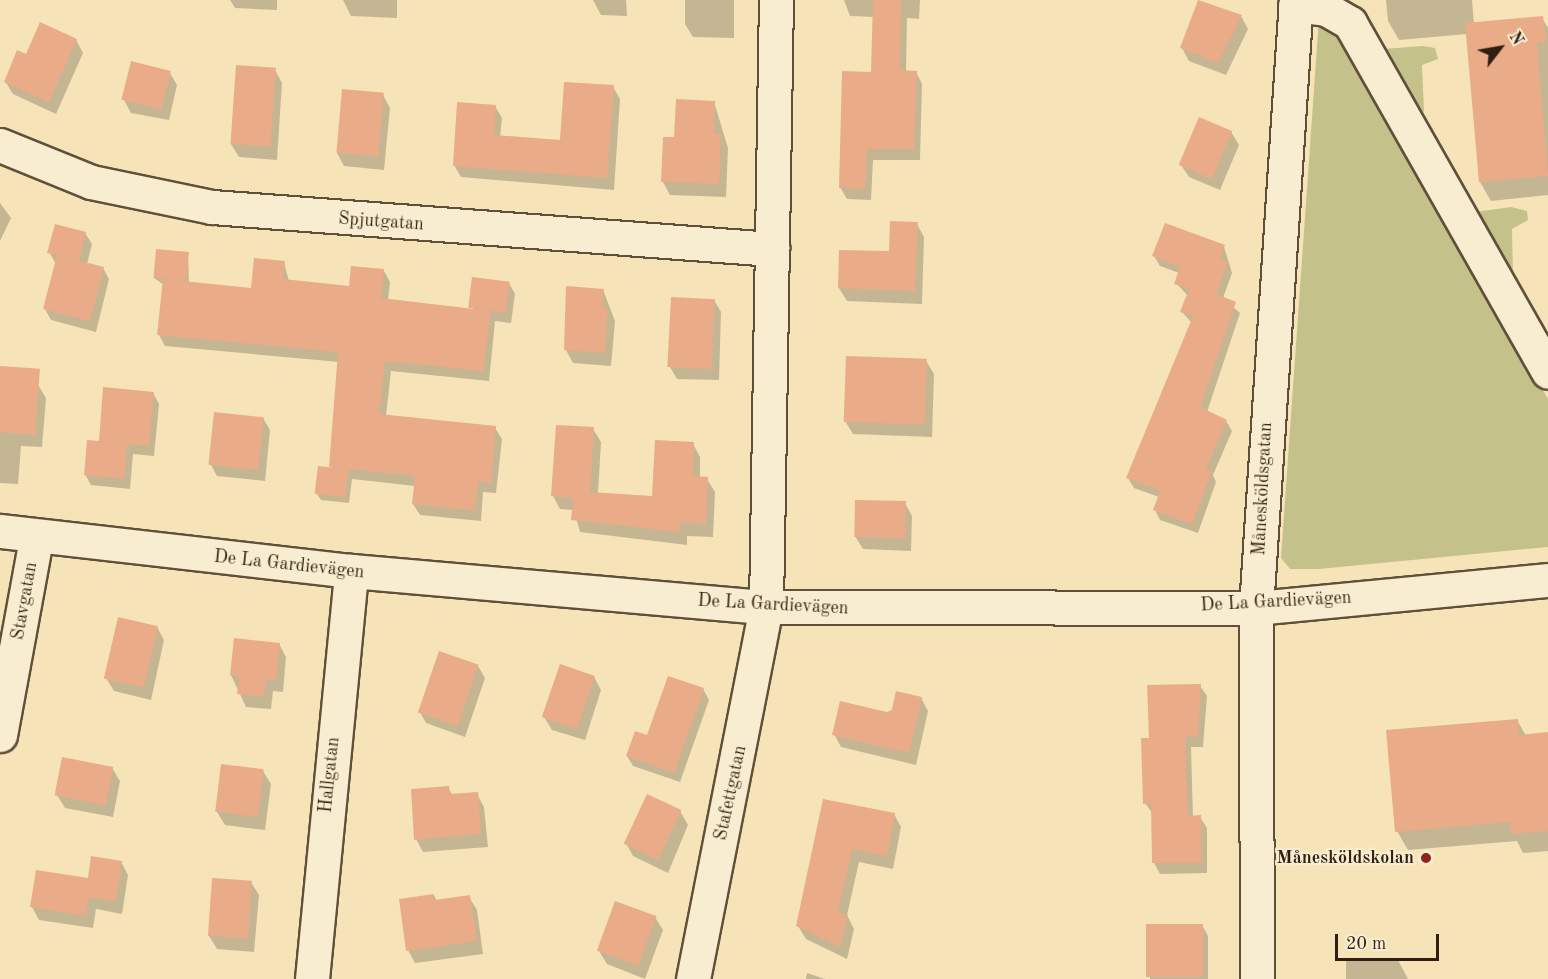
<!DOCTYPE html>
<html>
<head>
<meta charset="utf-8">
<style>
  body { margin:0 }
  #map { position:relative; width:1548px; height:979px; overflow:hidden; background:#f6e4b8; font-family:"Old Standard TT",serif }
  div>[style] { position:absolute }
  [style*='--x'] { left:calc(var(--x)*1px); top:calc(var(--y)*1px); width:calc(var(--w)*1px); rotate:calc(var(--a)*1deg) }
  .green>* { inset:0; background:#c4c28a }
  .shadow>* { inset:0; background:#0003 }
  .building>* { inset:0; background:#e9ab88; transform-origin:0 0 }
  .roads { filter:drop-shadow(2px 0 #60503a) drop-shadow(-2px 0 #60503a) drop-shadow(0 2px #60503a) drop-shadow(0 -2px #60503a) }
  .minor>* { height:33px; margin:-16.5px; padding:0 16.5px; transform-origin:16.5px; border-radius:16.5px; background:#f9edd1 }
  .dots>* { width:16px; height:16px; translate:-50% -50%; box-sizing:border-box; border:3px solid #f9edd1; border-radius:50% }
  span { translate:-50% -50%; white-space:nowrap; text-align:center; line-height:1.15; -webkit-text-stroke:4.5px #f9edd1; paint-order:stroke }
  .street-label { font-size:18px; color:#2e1f10 }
  .poi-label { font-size:18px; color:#2e1f10; font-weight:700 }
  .right { translate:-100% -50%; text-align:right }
  .north { position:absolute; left:1470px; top:18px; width:60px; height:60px; -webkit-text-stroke:4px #f9edd1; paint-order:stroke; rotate:59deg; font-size:16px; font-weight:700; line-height:24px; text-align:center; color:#2e1f10 }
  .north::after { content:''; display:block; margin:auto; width:21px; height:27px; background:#2e1f10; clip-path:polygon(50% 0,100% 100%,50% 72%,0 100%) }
  .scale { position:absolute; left:1335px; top:934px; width:104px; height:27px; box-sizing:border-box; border:3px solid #2e1f10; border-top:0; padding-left:8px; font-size:18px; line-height:21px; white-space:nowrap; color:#2e1f10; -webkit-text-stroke:4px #f9edd1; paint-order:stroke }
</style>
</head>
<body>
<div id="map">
  <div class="green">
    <i style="clip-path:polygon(1319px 18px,1340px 26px,1548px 399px,1548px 547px,1319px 569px,1290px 569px,1281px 558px)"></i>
    <i style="clip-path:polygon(1423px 46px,1435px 48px,1438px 59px,1422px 65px,1424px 111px,1417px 119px,1383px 49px)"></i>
    <i style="clip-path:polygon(1511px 207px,1527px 211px,1528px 220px,1512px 229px,1513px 279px,1475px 212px)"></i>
  </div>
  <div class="shadow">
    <i style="clip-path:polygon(230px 0,277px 0,277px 10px,235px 8px)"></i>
    <i style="clip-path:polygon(343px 0,397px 0,397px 18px,351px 16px)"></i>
    <i style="clip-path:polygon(593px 0,626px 0,627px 16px,601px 15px)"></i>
    <i style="clip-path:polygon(685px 0,734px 0,734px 38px,693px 37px,685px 24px)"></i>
    <i style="clip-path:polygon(844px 0,920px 0,919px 19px,907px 18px,906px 72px,916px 72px,922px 84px,920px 160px,873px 160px,871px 200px,847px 199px,840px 187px,873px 73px,874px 17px,850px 16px)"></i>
    <i style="clip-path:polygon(1386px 0,1472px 0,1474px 24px,1542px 18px,1548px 28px,1548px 195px,1491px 201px,1480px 182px,1467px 34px,1399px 40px,1388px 21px)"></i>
    <i style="clip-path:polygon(1241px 16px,1248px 29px,1226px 75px,1189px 61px,1182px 48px)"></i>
    <i style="clip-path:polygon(76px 40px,83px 53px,56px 114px,13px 94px,5px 81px)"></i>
    <i style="clip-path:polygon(275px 70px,282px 83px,277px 160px,239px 157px,231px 144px)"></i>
    <i style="clip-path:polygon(170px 73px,177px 85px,169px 120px,131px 113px,124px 100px)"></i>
    <i style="clip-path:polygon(613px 87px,620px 99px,614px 190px,461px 177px,454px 165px,495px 106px,502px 118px,500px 137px,561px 142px)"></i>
    <i style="clip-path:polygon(383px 95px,390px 108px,384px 170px,344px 166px,337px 153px)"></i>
    <i style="clip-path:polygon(714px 102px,728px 148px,726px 197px,670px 195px,663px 182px,676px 138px)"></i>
    <i style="clip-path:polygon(1231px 132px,1239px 145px,1220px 190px,1189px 177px,1181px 165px)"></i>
    <i style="clip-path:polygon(0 203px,11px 218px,0 241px)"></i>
    <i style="clip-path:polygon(917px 224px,924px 237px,922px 304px,847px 301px,839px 288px,891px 253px)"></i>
    <i style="clip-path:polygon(85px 233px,92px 244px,87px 264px,103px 268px,109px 279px,96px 332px,51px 320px,45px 309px,56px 264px,49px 252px)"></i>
    <i style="clip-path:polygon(1224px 247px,1232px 273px,1223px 298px,1240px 313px,1207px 412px,1226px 421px,1232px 431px,1213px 475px,1216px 482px,1198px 533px,1160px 520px,1155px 510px,1159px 497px,1134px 488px,1128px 478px,1192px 323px,1182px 312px,1188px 296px,1176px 283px,1179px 273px,1160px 266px,1154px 256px)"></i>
    <i style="clip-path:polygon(188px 253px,189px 284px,252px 290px,284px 263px,289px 281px,350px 288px,384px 271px,390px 282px,388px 300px,471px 310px,509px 283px,515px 294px,511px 323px,495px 321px,489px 381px,391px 371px,386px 416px,495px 428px,502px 439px,496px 493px,483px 492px,481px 521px,420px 515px,413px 504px,415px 486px,352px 479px,349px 503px,321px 500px,317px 494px,332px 469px,339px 362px,165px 346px,159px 335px,164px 285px,154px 278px)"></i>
    <i style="clip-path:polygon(603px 290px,615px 321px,611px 366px,573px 363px,566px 350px)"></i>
    <i style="clip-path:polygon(714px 300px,721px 312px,719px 380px,677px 379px,670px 367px)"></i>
    <i style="clip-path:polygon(926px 361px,934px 374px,932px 437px,853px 434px,845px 421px)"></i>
    <i style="clip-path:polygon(0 376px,38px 385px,46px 398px,42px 447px,21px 446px,18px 484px,0 483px)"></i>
    <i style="clip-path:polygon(153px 393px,159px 404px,154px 456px,133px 454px,130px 489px,91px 485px,85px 474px,100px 443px)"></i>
    <i style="clip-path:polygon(263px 418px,270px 430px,265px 481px,217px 476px,211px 465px)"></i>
    <i style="clip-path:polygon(593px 429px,601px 442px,598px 494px,653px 498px,693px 444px,700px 457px,700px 478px,707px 479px,715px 492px,713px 537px,687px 536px,687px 545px,580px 532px,574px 510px,560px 509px,553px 496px)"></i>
    <i style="clip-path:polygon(905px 503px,912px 516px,911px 551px,863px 549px,855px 536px)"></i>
    <i style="clip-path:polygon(157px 627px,164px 640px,151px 700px,114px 691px,106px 678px)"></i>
    <i style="clip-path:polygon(279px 644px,286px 657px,283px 692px,273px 691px,271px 709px,246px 707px,231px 675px)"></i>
    <i style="clip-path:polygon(478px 666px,485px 678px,465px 737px,426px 723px,420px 712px)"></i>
    <i style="clip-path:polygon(594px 677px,601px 690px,585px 740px,552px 730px,544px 717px)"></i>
    <i style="clip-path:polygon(1200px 686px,1207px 696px,1203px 747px,1191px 747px,1193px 817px,1200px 817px,1207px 828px,1207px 873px,1160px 874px,1154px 863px,1153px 814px,1145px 803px)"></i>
    <i style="clip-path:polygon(703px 689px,709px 700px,680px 782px,633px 766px,627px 756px)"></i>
    <i style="clip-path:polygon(921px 698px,928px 711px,916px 765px,841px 747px,834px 734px)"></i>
    <i style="clip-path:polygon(1517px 720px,1526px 736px,1548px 734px,1548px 851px,1523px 853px,1517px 841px,1408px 850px,1397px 831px)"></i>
    <i style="clip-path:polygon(112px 768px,120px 781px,113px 817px,65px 808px,57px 795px)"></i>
    <i style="clip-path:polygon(263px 771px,271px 784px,265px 830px,225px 825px,217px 812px)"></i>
    <i style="clip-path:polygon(448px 788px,453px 796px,477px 794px,484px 807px,488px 847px,423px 852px,416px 839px)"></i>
    <i style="clip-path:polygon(824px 801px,894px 814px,901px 827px,893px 869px,859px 862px,847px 915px,854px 929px,847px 959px,806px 939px,798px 926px)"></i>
    <i style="clip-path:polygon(680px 811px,688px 825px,668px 873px,633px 856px,626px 843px)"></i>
    <i style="clip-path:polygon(121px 862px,128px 875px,122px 914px,96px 909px,93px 928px,39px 920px,32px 907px)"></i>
    <i style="clip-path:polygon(251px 882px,259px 895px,254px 952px,217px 949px,209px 936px)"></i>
    <i style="clip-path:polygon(434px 896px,437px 901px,469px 897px,477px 910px,483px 954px,415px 963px,408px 950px)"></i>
    <i style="clip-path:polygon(655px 917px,663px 930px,645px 979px,607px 964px,599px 951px)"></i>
    <i style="clip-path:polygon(1202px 925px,1208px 936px,1208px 979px,1150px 979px,1148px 926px)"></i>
    <i style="clip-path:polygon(1346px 958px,1397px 958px,1408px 979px,1346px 979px)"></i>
    <i style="clip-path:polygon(807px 973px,825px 979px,806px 979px)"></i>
  </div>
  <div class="building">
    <i style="clip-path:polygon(873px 0,901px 0,900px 70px,917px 71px,914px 149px,867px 149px,865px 189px,839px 188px,842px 71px,871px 72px)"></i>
    <i style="clip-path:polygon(1198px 0,1242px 15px,1218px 63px,1180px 48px)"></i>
    <i style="clip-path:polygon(1543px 16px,1546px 43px,1537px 43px,1548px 176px,1479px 182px,1465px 23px)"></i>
    <i style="clip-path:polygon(40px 22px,77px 39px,49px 102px,4px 82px,17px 50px,26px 54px)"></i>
    <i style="left:131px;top:61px;width:41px;height:40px;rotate:14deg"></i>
    <i style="left:236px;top:65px;width:40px;height:79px;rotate:4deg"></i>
    <i style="clip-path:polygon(564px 82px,614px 85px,607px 178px,453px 166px,457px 102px,496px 105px,494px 135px,560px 140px)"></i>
    <i style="left:342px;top:89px;width:42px;height:64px;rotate:5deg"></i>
    <i style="clip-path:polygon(676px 99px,715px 101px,714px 133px,721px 134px,719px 184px,661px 182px,663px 137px,674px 137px)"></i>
    <i style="left:1199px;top:117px;width:36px;height:52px;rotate:23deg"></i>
    <i style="clip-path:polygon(890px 221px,918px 222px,915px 291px,838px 288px,839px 250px,889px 251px)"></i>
    <i style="clip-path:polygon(1165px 223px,1225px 245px,1220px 258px,1228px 262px,1216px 294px,1236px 302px,1200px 407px,1227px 420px,1206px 469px,1212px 471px,1192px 524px,1153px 510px,1160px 491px,1126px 478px,1193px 316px,1180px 312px,1189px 289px,1174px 284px,1180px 267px,1152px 256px)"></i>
    <i style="clip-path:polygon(55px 224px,86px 232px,79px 260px,58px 255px,104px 267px,90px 321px,43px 309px,57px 255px,47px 253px)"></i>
    <i style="left:156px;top:249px;width:33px;height:29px;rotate:5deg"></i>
    <i style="clip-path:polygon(254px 258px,285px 261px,283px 279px,349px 286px,351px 266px,384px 269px,381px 298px,491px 311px,483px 371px,385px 361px,379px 414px,496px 426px,491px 483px,478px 481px,475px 511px,412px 504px,415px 476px,329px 467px,338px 352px,157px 335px,163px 279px,251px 288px)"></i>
    <i style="left:472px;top:277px;width:38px;height:31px;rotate:7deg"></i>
    <i style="clip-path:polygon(566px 286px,604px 289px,602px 307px,608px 307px,605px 353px,564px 350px)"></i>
    <i style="left:671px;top:297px;width:44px;height:70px;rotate:3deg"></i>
    <i style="left:846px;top:356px;width:81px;height:66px;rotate:2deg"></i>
    <i style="left:0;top:366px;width:40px;height:66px;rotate:4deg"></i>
    <i style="clip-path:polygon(103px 387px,154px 392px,149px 446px,127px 444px,124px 479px,84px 475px,87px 440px,99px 441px)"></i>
    <i style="left:214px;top:412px;width:50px;height:53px;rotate:6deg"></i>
    <i style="clip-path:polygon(556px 425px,594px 427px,590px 492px,652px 496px,655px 440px,694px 442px,693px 476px,708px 477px,706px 524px,680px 523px,680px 532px,571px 520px,573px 498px,551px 496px)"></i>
    <i style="left:318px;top:466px;width:31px;height:28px;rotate:7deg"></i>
    <i style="left:855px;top:500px;width:51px;height:37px;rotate:1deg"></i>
    <i style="left:118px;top:617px;width:41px;height:63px;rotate:13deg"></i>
    <i style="clip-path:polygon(234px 638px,280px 643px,276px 680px,266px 679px,264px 697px,237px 694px,239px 676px,230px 675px)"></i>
    <i style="left:439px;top:651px;width:42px;height:65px;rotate:19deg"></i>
    <i style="left:560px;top:664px;width:37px;height:56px;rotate:19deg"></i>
    <i style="clip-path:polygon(668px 676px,704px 688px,674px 773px,626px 756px,635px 731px,647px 735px)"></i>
    <i style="clip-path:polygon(1201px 684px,1198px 736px,1185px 737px,1188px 816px,1201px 815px,1202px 863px,1152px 863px,1151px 803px,1143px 804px,1141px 738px,1149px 738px,1147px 685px)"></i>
    <i style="clip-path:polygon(896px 691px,922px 697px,909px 753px,832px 735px,840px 701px,891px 713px)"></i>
    <i style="clip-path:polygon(1518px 719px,1519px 735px,1548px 732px,1548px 831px,1511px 834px,1510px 822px,1395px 832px,1386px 730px)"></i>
    <i style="left:62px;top:757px;width:52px;height:39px;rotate:11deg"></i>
    <i style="left:221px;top:764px;width:43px;height:48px;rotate:7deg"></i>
    <i style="clip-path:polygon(449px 786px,450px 794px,478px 792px,481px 834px,414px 840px,411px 789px)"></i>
    <i style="left:647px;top:794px;width:38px;height:55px;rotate:25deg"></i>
    <i style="clip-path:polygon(823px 799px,895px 813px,887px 856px,852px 849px,838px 912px,848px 915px,840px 947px,796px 926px)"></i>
    <i style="clip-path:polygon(91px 856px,122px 861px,116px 901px,89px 897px,86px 916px,30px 907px,36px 870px,88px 878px)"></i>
    <i style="left:212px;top:878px;width:40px;height:58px;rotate:4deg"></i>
    <i style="clip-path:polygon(434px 894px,435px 900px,470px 895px,477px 941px,406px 951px,399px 899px)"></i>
    <i style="left:615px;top:901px;width:44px;height:53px;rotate:20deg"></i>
    <i style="left:1146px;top:924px;width:57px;height:53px"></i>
  </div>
  <div class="roads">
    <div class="minor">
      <i style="--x:1295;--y:5;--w:31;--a:7"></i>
      <i style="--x:1326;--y:9;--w:28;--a:30"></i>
      <i style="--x:1350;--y:23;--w:401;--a:60.4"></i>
      <i style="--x:0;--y:145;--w:98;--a:22.1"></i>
      <i style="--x:91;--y:182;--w:124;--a:11.7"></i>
      <i style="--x:212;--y:207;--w:562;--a:4.29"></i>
      <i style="--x:0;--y:531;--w:353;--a:6.5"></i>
      <i style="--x:351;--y:571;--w:417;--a:5"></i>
      <i style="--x:766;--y:607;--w:490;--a:0.1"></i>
      <i style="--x:1256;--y:608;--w:293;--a:-5.5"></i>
      <i style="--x:0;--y:735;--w:200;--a:-79.6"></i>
      <i style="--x:312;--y:979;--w:410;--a:-84.5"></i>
      <i style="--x:693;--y:979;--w:379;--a:-78.9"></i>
      <i style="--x:766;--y:607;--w:607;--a:-89.06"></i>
      <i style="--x:1257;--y:979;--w:371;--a:-90.2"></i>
      <i style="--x:1256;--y:608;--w:609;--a:-86.24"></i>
    </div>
  </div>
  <div class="dots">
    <i style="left:1426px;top:858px;background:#8f2418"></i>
  </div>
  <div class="street-label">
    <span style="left:381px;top:222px;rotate:4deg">Spjutgatan</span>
    <span style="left:1263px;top:489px;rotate:-87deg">Månesköldsgatan</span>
    <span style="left:289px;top:565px;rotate:6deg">De La Gardievägen</span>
    <span style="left:25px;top:601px;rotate:-80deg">Stavgatan</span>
    <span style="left:1276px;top:602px;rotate:-3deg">De La Gardievägen</span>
    <span style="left:773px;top:605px;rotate:3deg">De La Gardievägen</span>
    <span style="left:330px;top:775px;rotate:-84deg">Hallgatan</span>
    <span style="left:731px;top:793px;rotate:-78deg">Stafettgatan</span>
  </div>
  <div class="poi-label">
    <span class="right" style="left:1414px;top:858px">Månesköldskolan</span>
  </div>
  <div class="north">N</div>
  <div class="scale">20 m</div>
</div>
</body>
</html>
